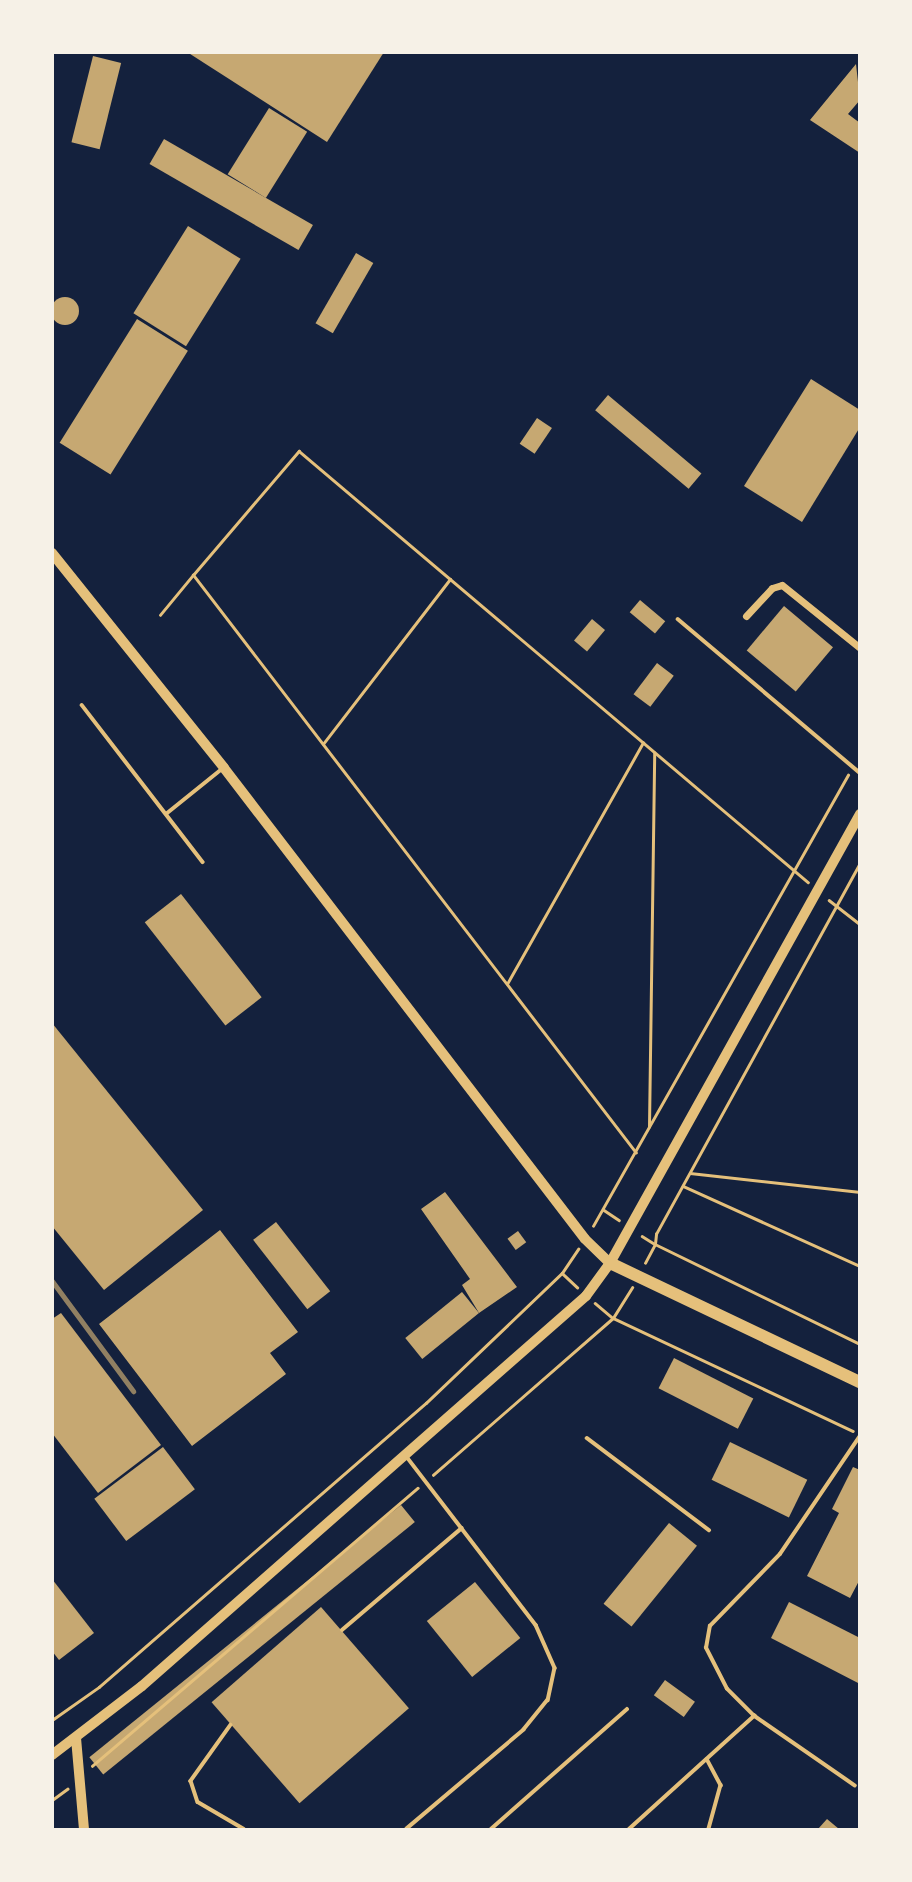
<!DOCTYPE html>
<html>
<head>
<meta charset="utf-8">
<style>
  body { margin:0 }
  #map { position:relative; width:912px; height:1882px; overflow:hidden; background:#14213d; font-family:"Open Sans",sans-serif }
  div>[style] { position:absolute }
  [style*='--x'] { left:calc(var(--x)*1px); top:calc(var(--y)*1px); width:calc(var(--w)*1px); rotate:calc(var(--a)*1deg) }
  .building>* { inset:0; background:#c6a872; transform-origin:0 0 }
  .round { border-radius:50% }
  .path>* { height:2.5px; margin:-1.25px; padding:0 1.25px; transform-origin:1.25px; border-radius:1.25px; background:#e5c07b }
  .service>* { height:3.5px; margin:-1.75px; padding:0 1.75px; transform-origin:1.75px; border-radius:1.75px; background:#e5c07b }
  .minor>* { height:7px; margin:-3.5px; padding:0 3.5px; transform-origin:3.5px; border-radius:3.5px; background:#e5c07b }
  .tertiary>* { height:10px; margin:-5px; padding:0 5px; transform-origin:5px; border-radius:5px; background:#e5c07b }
  .secondary>* { height:10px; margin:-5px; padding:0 5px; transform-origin:5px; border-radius:5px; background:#e5c07b }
  .primary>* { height:12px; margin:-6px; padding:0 6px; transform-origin:6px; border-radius:6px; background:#e5c07b }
  .rail>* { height:5px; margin:-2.5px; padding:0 2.5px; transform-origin:2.5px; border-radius:2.5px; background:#918062 }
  span { translate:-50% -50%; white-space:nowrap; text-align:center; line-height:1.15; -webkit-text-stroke:5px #f6f1e7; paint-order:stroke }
  .frame { position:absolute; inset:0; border:54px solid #f6f1e7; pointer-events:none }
</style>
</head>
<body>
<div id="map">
  <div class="building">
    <i style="clip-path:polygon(187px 52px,384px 52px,327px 142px)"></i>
    <i style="left:93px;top:56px;width:29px;height:89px;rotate:14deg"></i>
    <i style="clip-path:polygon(856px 64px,860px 100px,848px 114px,860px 123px,860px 153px,810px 120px)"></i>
    <i style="left:269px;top:108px;width:45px;height:78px;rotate:32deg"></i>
    <i style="left:164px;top:139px;width:172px;height:29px;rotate:30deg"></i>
    <i style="left:188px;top:226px;width:62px;height:103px;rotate:32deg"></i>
    <i style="left:356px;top:253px;width:20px;height:81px;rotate:30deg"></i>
    <i class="round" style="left:51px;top:297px;width:28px;height:28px"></i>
    <i style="left:137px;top:319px;width:60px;height:146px;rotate:32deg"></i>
    <i style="clip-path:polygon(811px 379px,860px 410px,860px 427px,802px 522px,744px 486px)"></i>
    <i style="left:608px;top:395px;width:122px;height:20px;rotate:40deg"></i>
    <i style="left:537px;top:418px;width:18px;height:31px;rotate:34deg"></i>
    <i style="left:640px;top:600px;width:33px;height:16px;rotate:40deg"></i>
    <i style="left:784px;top:606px;width:64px;height:58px;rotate:40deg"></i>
    <i style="left:592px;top:619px;width:17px;height:28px;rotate:40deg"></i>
    <i style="left:657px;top:663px;width:21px;height:39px;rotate:37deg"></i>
    <i style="left:181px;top:894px;width:131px;height:46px;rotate:52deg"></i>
    <i style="clip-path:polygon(52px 1023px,203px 1210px,104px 1290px,52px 1226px)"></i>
    <i style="clip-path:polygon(445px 1192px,517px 1287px,479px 1313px,462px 1285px,470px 1279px,421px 1209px)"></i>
    <i style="left:276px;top:1222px;width:88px;height:29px;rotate:52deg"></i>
    <i style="clip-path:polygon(220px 1230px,298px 1332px,270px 1353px,286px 1374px,192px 1446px,99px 1324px)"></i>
    <i style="left:518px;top:1231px;width:14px;height:13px;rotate:54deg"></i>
    <i style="left:462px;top:1292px;width:27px;height:73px;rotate:51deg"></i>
    <i style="clip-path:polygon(61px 1313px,161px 1445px,98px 1493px,52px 1433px,52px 1319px)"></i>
    <i style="left:674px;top:1358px;width:89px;height:34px;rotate:27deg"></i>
    <i style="left:730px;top:1442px;width:86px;height:42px;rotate:26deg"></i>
    <i style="left:163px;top:1447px;width:53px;height:86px;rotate:53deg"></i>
    <i style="clip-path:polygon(853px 1467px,860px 1470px,860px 1579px,850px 1598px,807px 1576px,839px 1513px,832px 1509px)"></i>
    <i style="left:401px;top:1505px;width:22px;height:401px;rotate:51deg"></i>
    <i style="left:669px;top:1523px;width:36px;height:104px;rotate:39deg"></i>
    <i style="clip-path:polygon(52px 1579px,94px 1633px,59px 1660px,52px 1651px)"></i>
    <i style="left:475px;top:1582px;width:72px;height:62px;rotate:51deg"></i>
    <i style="clip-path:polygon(789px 1602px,860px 1638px,860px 1684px,771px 1638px)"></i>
    <i style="left:321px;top:1607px;width:134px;height:145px;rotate:49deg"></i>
    <i style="left:665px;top:1680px;width:37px;height:19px;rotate:36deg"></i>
    <i style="clip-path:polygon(827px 1819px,839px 1829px,818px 1829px)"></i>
  </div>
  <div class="path">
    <i style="--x:160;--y:615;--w:52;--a:-50.5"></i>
    <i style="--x:323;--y:744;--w:208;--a:-52.4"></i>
    <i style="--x:829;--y:900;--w:39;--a:38"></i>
    <i style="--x:507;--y:984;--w:277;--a:-60.6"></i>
    <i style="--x:649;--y:1127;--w:374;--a:-89.2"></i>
    <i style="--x:636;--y:1153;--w:728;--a:-127.47"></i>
    <i style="--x:193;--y:575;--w:163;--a:-49.5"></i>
    <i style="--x:299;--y:451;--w:667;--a:40.26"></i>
    <i style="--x:690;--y:1173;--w:171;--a:6.4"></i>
    <i style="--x:683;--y:1186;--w:194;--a:24.3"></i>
    <i style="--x:604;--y:1210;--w:18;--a:34"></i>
    <i style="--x:593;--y:1226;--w:518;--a:-60.52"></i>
    <i style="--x:642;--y:1236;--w:15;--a:32"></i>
    <i style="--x:655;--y:1244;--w:10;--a:-84"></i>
    <i style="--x:656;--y:1234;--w:423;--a:-61.2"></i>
    <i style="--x:645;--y:1263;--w:21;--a:-62"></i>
    <i style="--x:655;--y:1244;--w:228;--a:26"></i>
    <i style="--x:562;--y:1273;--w:29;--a:-56"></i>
    <i style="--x:595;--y:1303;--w:23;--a:40"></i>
    <i style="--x:613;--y:1318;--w:36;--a:-58"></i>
    <i style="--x:433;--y:1475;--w:239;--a:-41.1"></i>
    <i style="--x:613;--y:1318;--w:265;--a:25.2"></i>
    <i style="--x:52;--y:1720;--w:57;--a:-35.1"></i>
    <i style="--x:99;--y:1687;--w:433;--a:-41"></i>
    <i style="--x:426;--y:1403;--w:188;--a:-43.7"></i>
    <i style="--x:562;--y:1273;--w:21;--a:43"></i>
    <i style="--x:92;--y:1766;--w:428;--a:-40.5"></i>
    <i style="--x:52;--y:1800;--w:19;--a:-36"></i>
  </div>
  <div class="service">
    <i style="--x:678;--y:619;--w:238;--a:40.2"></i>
    <i style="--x:82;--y:705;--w:198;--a:52.4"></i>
    <i style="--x:166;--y:814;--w:72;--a:-38.8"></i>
    <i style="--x:587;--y:1438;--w:153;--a:37"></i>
    <i style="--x:407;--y:1457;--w:212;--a:52.5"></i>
    <i style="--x:536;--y:1625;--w:47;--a:66.2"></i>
    <i style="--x:555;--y:1668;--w:33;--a:102"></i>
    <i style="--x:548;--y:1700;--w:38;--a:129"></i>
    <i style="--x:524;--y:1730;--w:153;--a:139.8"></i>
    <i style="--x:342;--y:1630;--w:157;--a:-40.4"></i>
    <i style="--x:231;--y:1725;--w:69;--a:125.5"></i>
    <i style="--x:191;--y:1781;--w:22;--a:72"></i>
    <i style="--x:198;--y:1802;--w:53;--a:30.4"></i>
    <i style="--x:707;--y:1759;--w:30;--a:62"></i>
    <i style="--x:721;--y:1785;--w:46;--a:105.3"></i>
    <i style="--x:855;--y:1786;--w:123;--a:-145.3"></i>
    <i style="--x:754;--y:1716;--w:38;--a:-135"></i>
    <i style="--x:727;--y:1689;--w:46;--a:-117.1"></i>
    <i style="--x:706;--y:1648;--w:22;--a:-80"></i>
    <i style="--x:710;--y:1626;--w:100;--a:-45.8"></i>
    <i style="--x:780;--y:1554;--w:143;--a:-55.9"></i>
    <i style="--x:491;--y:1829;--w:181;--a:-41.4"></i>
    <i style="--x:629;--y:1829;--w:169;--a:-42.1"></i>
  </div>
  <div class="minor">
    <i style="--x:746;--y:616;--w:38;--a:-47"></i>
    <i style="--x:772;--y:588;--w:10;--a:-17"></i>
    <i style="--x:782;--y:585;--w:100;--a:38.9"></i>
  </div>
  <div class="tertiary">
    <i style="--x:52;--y:553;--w:275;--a:51.3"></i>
    <i style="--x:224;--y:768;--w:593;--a:52.53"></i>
    <i style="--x:585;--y:1239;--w:35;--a:44"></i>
  </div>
  <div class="secondary">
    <i style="--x:76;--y:1738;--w:91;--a:85"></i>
    <i style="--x:52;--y:1755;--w:113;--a:-37.5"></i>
    <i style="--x:142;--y:1686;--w:591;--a:-41.3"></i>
    <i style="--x:586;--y:1296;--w:41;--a:-54"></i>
    <i style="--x:610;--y:1263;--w:514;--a:-60.89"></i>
  </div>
  <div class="primary">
    <i style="--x:610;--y:1263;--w:277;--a:25.5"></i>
  </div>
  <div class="rail">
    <i style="--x:52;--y:1281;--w:137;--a:53.6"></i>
  </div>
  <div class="frame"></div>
</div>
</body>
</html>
